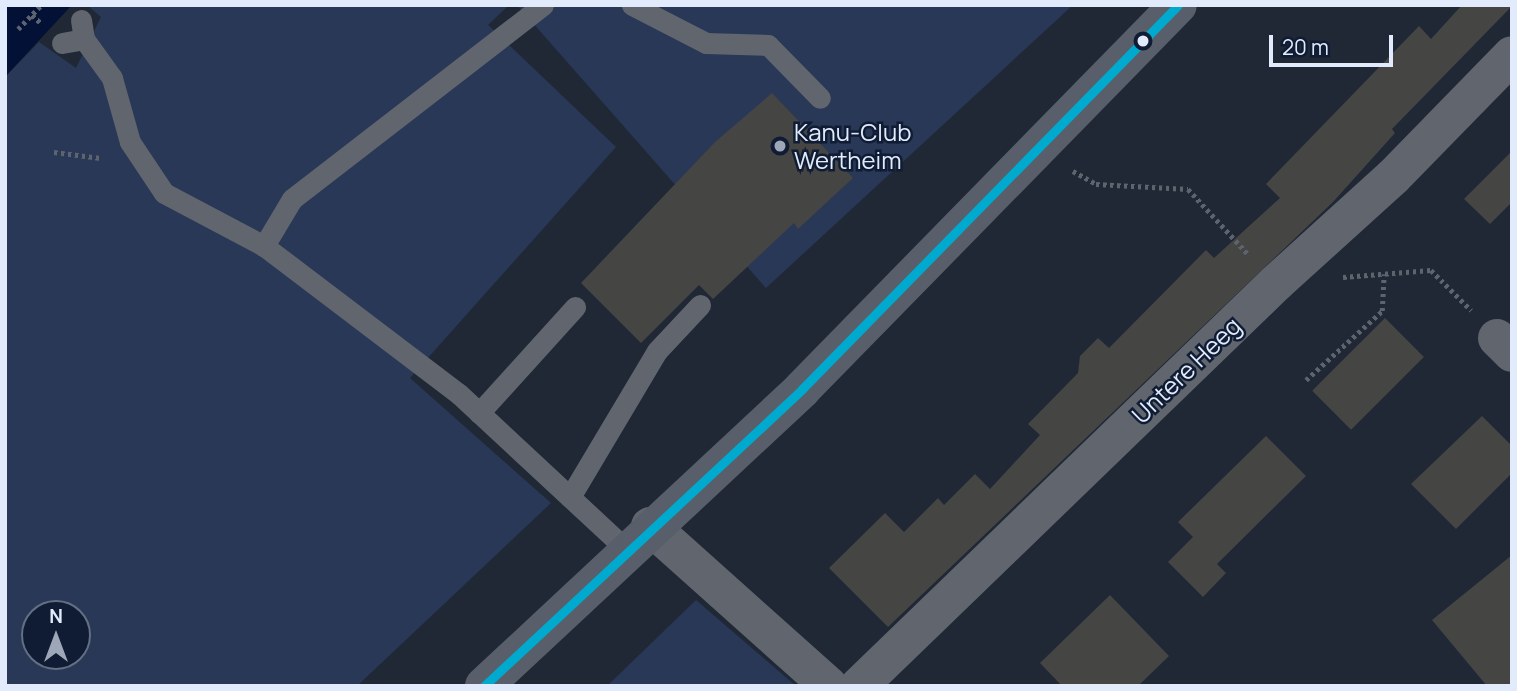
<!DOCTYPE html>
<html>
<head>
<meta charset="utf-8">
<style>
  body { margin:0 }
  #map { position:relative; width:1517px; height:691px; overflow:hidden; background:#202836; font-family:Manrope,sans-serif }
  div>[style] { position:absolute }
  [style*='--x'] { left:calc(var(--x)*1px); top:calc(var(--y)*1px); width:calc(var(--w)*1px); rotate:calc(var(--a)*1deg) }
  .green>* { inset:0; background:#283856 }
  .water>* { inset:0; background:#031136 }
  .building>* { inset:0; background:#454543; transform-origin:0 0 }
  .path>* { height:4.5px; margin-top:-2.25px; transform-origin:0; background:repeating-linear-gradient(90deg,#5e646d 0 3.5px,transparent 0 7px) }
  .lane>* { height:21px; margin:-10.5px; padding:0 10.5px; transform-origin:10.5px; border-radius:10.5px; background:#61666e }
  .street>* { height:38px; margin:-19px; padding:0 19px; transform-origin:19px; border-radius:19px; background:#61666e }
  .secondary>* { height:38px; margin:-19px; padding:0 19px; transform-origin:19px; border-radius:19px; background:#585f6a }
  .bus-1>* { height:9px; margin:-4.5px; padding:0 4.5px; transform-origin:4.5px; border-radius:4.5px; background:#00a9ce }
  .dots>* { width:19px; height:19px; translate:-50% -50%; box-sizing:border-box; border:4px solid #0f1c33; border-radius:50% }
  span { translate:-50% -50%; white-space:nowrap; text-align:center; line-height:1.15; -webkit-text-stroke:5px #0f1c33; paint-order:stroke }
  .poi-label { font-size:24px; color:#e2ebfc }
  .left { translate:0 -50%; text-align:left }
  .street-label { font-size:24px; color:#e2ebfc }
  .frame { position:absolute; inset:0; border:7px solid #e2ebfc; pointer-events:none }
  .north { position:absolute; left:21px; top:600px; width:70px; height:70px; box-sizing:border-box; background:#0f1c33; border:2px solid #636f83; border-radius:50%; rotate:0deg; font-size:19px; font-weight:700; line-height:28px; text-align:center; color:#e2ebfc }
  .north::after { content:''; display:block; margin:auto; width:24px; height:32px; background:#9ea7b7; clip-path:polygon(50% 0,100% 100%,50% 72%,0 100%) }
  .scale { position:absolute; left:1269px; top:35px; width:124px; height:32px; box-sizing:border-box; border:4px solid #e2ebfc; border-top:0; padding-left:9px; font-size:21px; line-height:24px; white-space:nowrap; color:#e2ebfc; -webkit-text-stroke:5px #0f1c33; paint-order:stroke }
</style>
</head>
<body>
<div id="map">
  <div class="green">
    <i style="clip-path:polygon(evenodd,87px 5px,509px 5px,488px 25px,616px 147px,410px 378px,551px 503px,357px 686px,5px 686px,5px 77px,39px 42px,76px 68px,101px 17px,87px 5px,35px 614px,77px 614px,77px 656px,35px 656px,35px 614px)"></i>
    <i style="clip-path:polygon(517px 5px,1073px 5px,766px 288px)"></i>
    <i style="clip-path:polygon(696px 600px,796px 686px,607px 686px)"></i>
  </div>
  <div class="water">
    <i style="clip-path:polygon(5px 5px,72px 5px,5px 77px)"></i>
  </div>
  <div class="building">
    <i style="clip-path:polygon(1462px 5px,1512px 6px,1392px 129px,1395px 133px,1333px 202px,888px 627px,829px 568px,885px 513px,904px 532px,938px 498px,944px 505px,975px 474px,990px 489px,1040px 435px,1028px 424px,1078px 373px,1080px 356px,1098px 338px,1109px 348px,1206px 250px,1214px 258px,1280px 198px,1266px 184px,1419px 26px,1431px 39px)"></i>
    <i style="clip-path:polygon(772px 93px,853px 178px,798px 229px,794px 223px,713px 299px,699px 285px,641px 343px,581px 283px,715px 142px)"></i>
    <i style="clip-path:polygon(1512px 151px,1512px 202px,1490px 224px,1464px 199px)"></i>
    <i style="left:1385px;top:318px;width:55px;height:103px;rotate:45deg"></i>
    <i style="clip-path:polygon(1482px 416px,1512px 446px,1512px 473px,1456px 529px,1411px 484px)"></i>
    <i style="clip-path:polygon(1266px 436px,1306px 476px,1217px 564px,1226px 573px,1203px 597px,1168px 562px,1193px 537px,1178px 522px)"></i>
    <i style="clip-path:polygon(1512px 555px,1512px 686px,1487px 686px,1432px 620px)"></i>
    <i style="clip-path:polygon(1110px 595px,1169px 656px,1138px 686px,1062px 686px,1040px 663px)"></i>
  </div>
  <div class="path">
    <i style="--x:32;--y:15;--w:12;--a:42"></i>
    <i style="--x:18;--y:29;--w:33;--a:-46"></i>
    <i style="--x:54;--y:152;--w:47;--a:7.3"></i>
    <i style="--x:1073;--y:171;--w:26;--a:29"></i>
    <i style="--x:1096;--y:184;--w:92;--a:3.1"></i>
    <i style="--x:1188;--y:189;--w:90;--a:47.3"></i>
    <i style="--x:1343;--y:277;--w:88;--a:-4.5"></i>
    <i style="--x:1431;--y:270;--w:57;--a:45"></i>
    <i style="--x:1306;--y:380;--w:103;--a:-42.2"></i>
    <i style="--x:1382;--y:311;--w:37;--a:-87"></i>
  </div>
  <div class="lane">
    <i style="--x:543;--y:5;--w:317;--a:142.3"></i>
    <i style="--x:292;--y:199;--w:55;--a:120.8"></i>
    <i style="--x:264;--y:246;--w:245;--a:37.2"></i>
    <i style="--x:459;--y:394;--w:229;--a:42.9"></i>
    <i style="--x:632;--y:5;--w:83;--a:27.2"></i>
    <i style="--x:706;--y:43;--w:62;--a:1.8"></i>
    <i style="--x:768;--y:45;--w:74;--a:45.5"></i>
    <i style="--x:81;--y:20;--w:19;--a:81"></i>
    <i style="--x:84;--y:39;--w:48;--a:54.3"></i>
    <i style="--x:112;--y:78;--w:66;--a:74.3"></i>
    <i style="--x:130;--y:142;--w:61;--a:56.3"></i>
    <i style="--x:164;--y:193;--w:113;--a:27.9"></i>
    <i style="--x:62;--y:43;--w:22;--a:-10"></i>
    <i style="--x:479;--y:413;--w:143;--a:-47.8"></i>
    <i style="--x:570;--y:497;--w:170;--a:-59.2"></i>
    <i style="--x:657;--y:351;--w:63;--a:-46.9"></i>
  </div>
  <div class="street">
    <i style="--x:1497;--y:338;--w:21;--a:45"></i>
    <i style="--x:650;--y:526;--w:240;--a:41.8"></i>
    <i style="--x:859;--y:686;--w:580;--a:-44.02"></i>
    <i style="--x:1276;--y:283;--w:158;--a:-42.2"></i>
    <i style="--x:1393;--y:177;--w:170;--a:-45.7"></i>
  </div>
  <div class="secondary">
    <i style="--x:484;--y:686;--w:435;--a:-43"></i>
    <i style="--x:802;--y:389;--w:537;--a:-45.6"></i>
  </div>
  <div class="bus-1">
    <i style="--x:484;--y:686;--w:435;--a:-43"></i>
    <i style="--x:802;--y:389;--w:537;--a:-45.6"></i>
  </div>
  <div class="dots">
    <i style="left:1143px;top:41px;background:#e2ebfc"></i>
    <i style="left:780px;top:146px;background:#9ea7b7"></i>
  </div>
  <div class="poi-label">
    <span class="left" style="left:794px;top:146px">Kanu-Club<br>Wertheim</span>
  </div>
  <div class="street-label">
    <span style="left:1186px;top:370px;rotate:-44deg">Untere Heeg</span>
  </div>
  <div class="frame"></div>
  <div class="north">N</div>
  <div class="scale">20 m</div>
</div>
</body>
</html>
